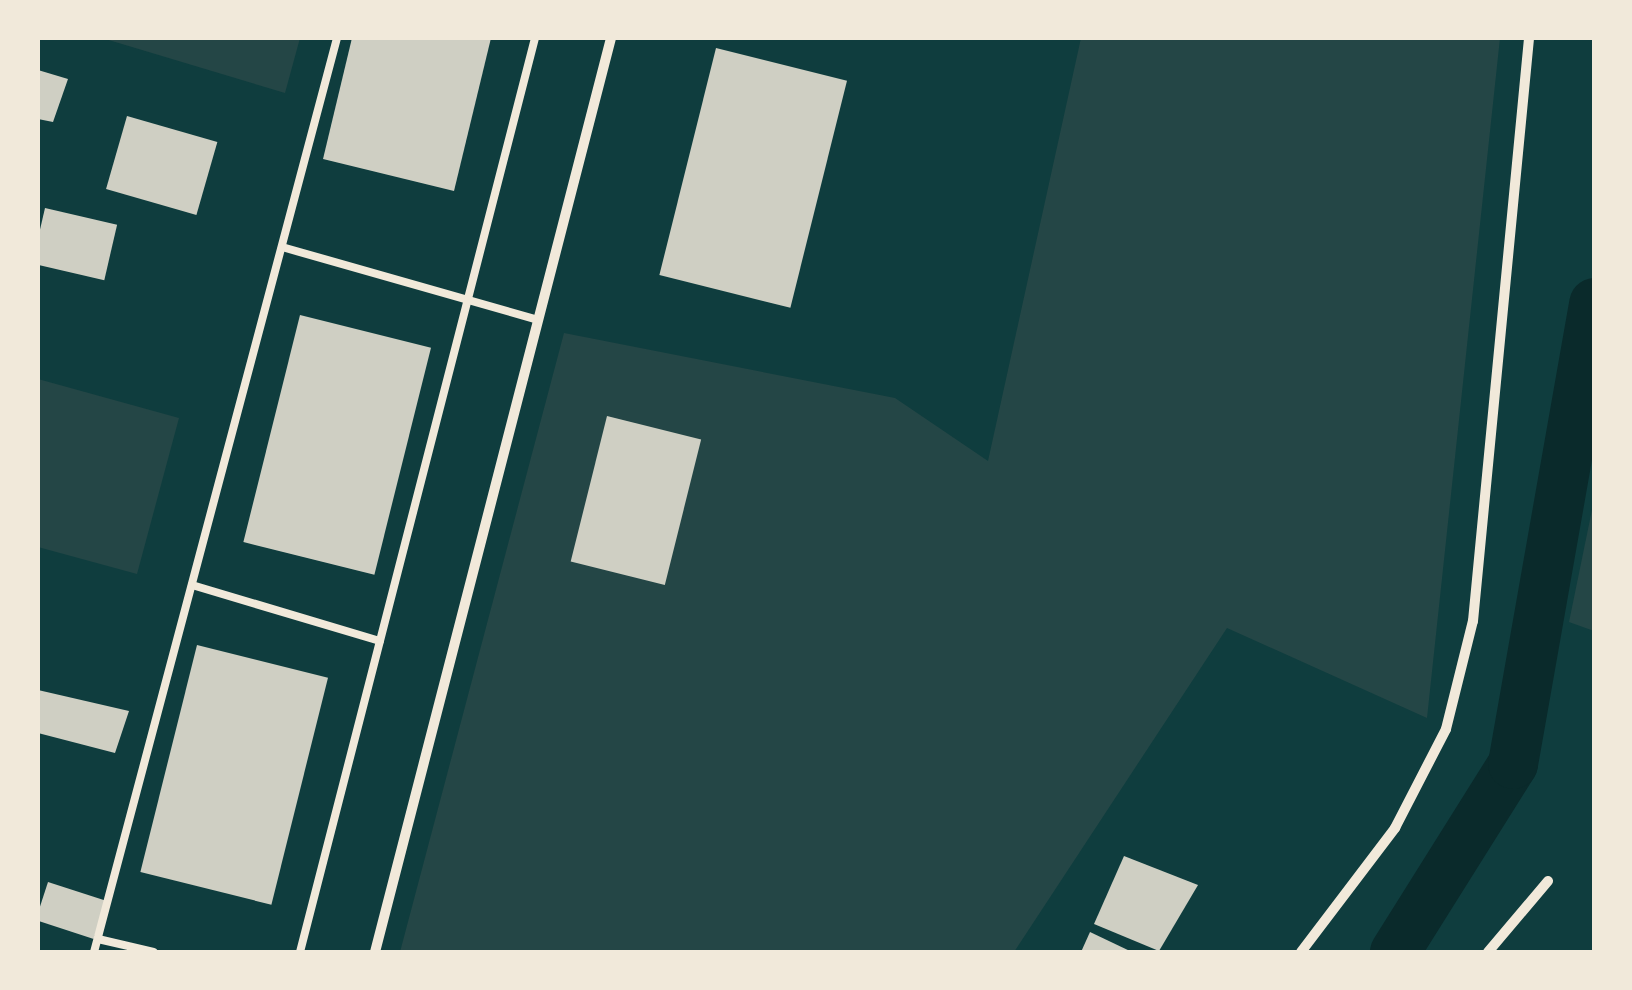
<!DOCTYPE html>
<html>
<head>
<meta charset="utf-8">
<style>
  body { margin:0 }
  #map { position:relative; width:1632px; height:990px; overflow:hidden; background:#0f3d3e; font-family:"Source Sans 3",sans-serif }
  div>[style] { position:absolute }
  [style*='--x'] { left:calc(var(--x)*1px); top:calc(var(--y)*1px); width:calc(var(--w)*1px); rotate:calc(var(--a)*1deg) }
  .green>* { inset:0; background:#244646 }
  .canal>* { height:50px; margin:-25px; padding:0 25px; transform-origin:25px; border-radius:25px; background:#0a2a2b }
  .building>* { inset:0; background:#cfcfc3; transform-origin:0 0 }
  .service>* { height:8px; margin:-4px; padding:0 4px; transform-origin:4px; border-radius:4px; background:#f1e9da }
  .minor>* { height:10px; margin:-5px; padding:0 5px; transform-origin:5px; border-radius:5px; background:#f1e9da }
  span { translate:-50% -50%; white-space:nowrap; text-align:center; line-height:1.15; -webkit-text-stroke:10px #f1e9da; paint-order:stroke }
  .frame { position:absolute; inset:0; border:40px solid #f1e9da; pointer-events:none }
</style>
</head>
<body>
<div id="map">
  <div class="green">
    <i style="clip-path:polygon(102px 38px,300px 38px,285px 93px)"></i>
    <i style="clip-path:polygon(1081px 38px,1500px 38px,1427px 718px,1227px 628px,1014px 952px,400px 952px,564px 333px,895px 398px,988px 461px)"></i>
    <i style="clip-path:polygon(38px 379px,179px 418px,137px 574px,38px 547px)"></i>
    <i style="clip-path:polygon(1594px 500px,1594px 631px,1569px 622px)"></i>
  </div>
  <div class="canal">
    <i style="--x:1395;--y:952;--w:222;--a:-57.9"></i>
    <i style="--x:1513;--y:764;--w:468;--a:-80"></i>
  </div>
  <div class="building">
    <i style="clip-path:polygon(352px 38px,491px 38px,454px 191px,323px 159px)"></i>
    <i style="left:716px;top:48px;width:135px;height:234px;rotate:14deg"></i>
    <i style="clip-path:polygon(38px 70px,68px 79px,53px 122px,38px 119px)"></i>
    <i style="left:127px;top:116px;width:94px;height:76px;rotate:16deg"></i>
    <i style="left:45px;top:208px;width:74px;height:57px;rotate:13deg"></i>
    <i style="left:300px;top:315px;width:135px;height:234px;rotate:14deg"></i>
    <i style="left:607px;top:416px;width:97px;height:150px;rotate:14deg"></i>
    <i style="left:197px;top:645px;width:135px;height:234px;rotate:14deg"></i>
    <i style="clip-path:polygon(38px 690px,129px 711px,115px 753px,38px 733px)"></i>
    <i style="clip-path:polygon(1124px 856px,1198px 885px,1159px 951px,1094px 924px)"></i>
    <i style="left:48px;top:882px;width:61px;height:40px;rotate:18deg"></i>
    <i style="clip-path:polygon(1090px 932px,1132px 952px,1081px 952px)"></i>
  </div>
  <div class="service">
    <i style="--x:282;--y:247;--w:266;--a:15.9"></i>
    <i style="--x:192;--y:585;--w:196;--a:16.6"></i>
    <i style="--x:98;--y:939;--w:57;--a:13.1"></i>
    <i style="--x:94;--y:952;--w:946;--a:-75.11"></i>
    <i style="--x:300;--y:952;--w:944;--a:-75.58"></i>
  </div>
  <div class="minor">
    <i style="--x:375;--y:952;--w:944;--a:-75.52"></i>
    <i style="--x:1301;--y:952;--w:156;--a:-52.8"></i>
    <i style="--x:1395;--y:828;--w:111;--a:-62.7"></i>
    <i style="--x:1446;--y:729;--w:111;--a:-76"></i>
    <i style="--x:1473;--y:621;--w:586;--a:-84.51"></i>
    <i style="--x:1488;--y:952;--w:93;--a:-49.8"></i>
  </div>
  <div class="frame"></div>
</div>
</body>
</html>
